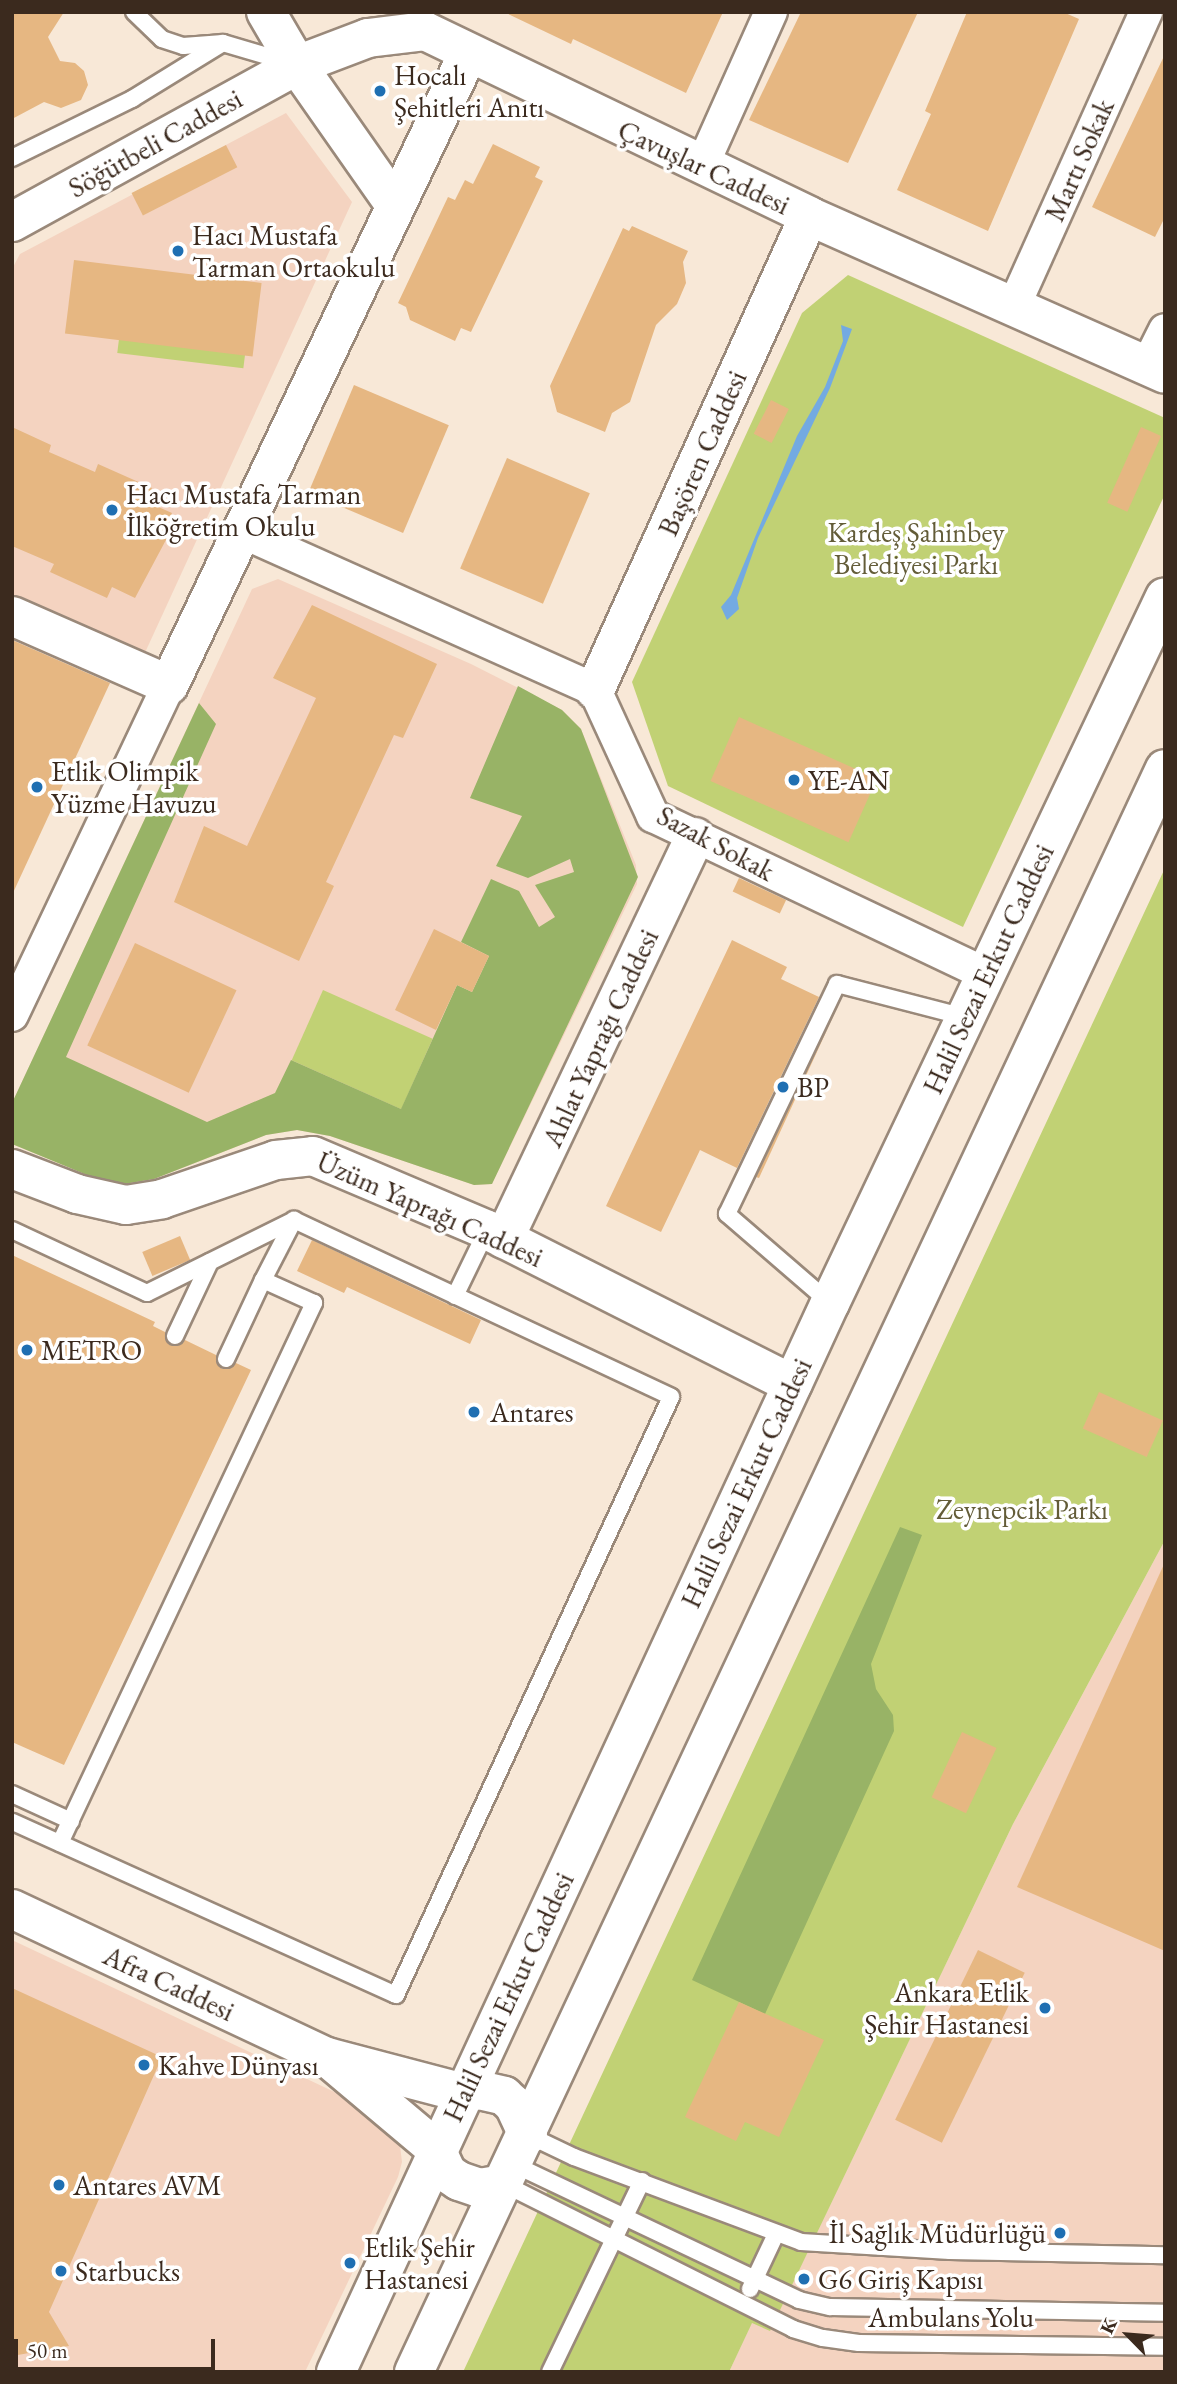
<!DOCTYPE html>
<html>
<head>
<meta charset="utf-8">
<style>
  body { margin:0 }
  #map { position:relative; width:1177px; height:2384px; overflow:hidden; background:#f8e8d7; font-family:"EB Garamond",serif }
  div>[style] { position:absolute }
  [style*='--x'] { left:calc(var(--x)*1px); top:calc(var(--y)*1px); width:calc(var(--w)*1px); rotate:calc(var(--a)*1deg) }
  .built>* { inset:0; background:#f4d3c0 }
  .green>* { inset:0; background:#c1d174; transform-origin:0 0 }
  .forest>* { inset:0; background:#98b366 }
  .water>* { inset:0; background:#73aae2 }
  .building>* { inset:0; background:#e6b782; transform-origin:0 0 }
  .roads { filter:drop-shadow(2px 0 #9a897a) drop-shadow(-2px 0 #9a897a) drop-shadow(0 2px #9a897a) drop-shadow(0 -2px #9a897a) }
  .service>* { height:16px; margin:-8px; padding:0 8px; transform-origin:8px; border-radius:8px; background:#fff }
  .minor>* { height:32px; margin:-16px; padding:0 16px; transform-origin:16px; border-radius:16px; background:#fff }
  .tertiary>* { height:38px; margin:-19px; padding:0 19px; transform-origin:19px; border-radius:19px; background:#fff }
  .secondary>* { height:38px; margin:-19px; padding:0 19px; transform-origin:19px; border-radius:19px; background:#fff }
  .dots>* { width:19px; height:19px; translate:-50% -50%; box-sizing:border-box; border:4px solid #fff; border-radius:50% }
  span { translate:-50% -50%; white-space:nowrap; text-align:center; line-height:1.15; -webkit-text-stroke:7px #fff; paint-order:stroke }
  .poi-label { font-size:28px; color:#3b2a1e }
  .left { translate:0 -50%; text-align:left }
  .right { translate:-100% -50%; text-align:right }
  .street-label { font-size:28px; color:#3b2a1e }
  .park-label { font-size:28px; color:#635c38 }
  .frame { position:absolute; inset:0; border:14px solid #3b2a1e; pointer-events:none }
  .north { position:absolute; left:1093px; top:2300px; width:70px; height:70px; -webkit-text-stroke:5px #fff; paint-order:stroke; rotate:295deg; font-size:19px; font-weight:700; line-height:28px; text-align:center; color:#3b2a1e }
  .north::after { content:''; display:block; margin:auto; width:24px; height:32px; background:#3b2a1e; clip-path:polygon(50% 0,100% 100%,50% 72%,0 100%) }
  .scale { position:absolute; left:14px; top:2339px; width:201px; height:32px; box-sizing:border-box; border:4px solid #3b2a1e; border-top:0; padding-left:9px; font-size:21px; line-height:24px; white-space:nowrap; color:#3b2a1e; -webkit-text-stroke:5px #fff; paint-order:stroke }
</style>
</head>
<body>
<div id="map">
  <div class="built">
    <i style="clip-path:polygon(286px 113px,352px 202px,143px 657px,12px 599px,12px 269px,20px 254px)"></i>
    <i style="clip-path:polygon(278px 579px,471px 664px,562px 710px,581px 729px,636px 865px,637px 884px,492px 1184px,474px 1185px,330px 1136px,297px 1130px,266px 1135px,154px 1179px,124px 1184px,104px 1182px,12px 1144px,12px 1103px,252px 589px)"></i>
    <i style="clip-path:polygon(1165px 1540px,1165px 2372px,729px 2372px,752px 2322px,770px 2330px,1013px 1824px)"></i>
    <i style="clip-path:polygon(12px 1940px,360px 2104px,399px 2138px,402px 2162px,398px 2177px,305px 2372px,12px 2372px)"></i>
  </div>
  <div class="green">
    <i style="clip-path:polygon(848px 275px,1165px 418px,1165px 494px,963px 927px,668px 786px,632px 682px,802px 313px)"></i>
    <i style="left:119px;top:339px;width:127px;height:14px;rotate:7deg"></i>
    <i style="clip-path:polygon(1165px 868px,1165px 1540px,1013px 1824px,770px 2331px,752px 2323px,729px 2372px,463px 2372px)"></i>
    <i style="left:323px;top:990px;width:120px;height:77px;rotate:24deg"></i>
  </div>
  <div class="forest">
    <i style="clip-path:polygon(518px 686px,562px 710px,581px 729px,638px 877px,492px 1184px,474px 1185px,330px 1136px,297px 1130px,266px 1135px,154px 1179px,124px 1184px,104px 1182px,12px 1144px,12px 1103px,199px 703px,216px 724px,66px 1057px,207px 1122px,275px 1093px,291px 1060px,401px 1109px,457px 985px,472px 992px,489px 956px,461px 942px,491px 879px,519px 891px,539px 927px,555px 917px,535px 885px,574px 872px,570px 859px,528px 878px,496px 866px,522px 816px,470px 798px)"></i>
    <i style="clip-path:polygon(900px 1527px,922px 1535px,871px 1664px,876px 1689px,893px 1715px,894px 1731px,765px 2014px,692px 1980px)"></i>
  </div>
  <div class="water">
    <i style="clip-path:polygon(841px 325px,852px 329px,830px 388px,758px 538px,737px 598px,739px 609px,727px 620px,721px 607px,731px 595px,797px 436px,825px 387px,843px 341px)"></i>
  </div>
  <div class="building">
    <i style="clip-path:polygon(12px 12px,64px 12px,48px 37px,60px 61px,75px 63px,84px 71px,88px 85px,81px 100px,61px 108px,44px 102px,12px 119px)"></i>
    <i style="clip-path:polygon(504px 12px,723px 12px,686px 93px,573px 39px,571px 44px)"></i>
    <i style="clip-path:polygon(801px 12px,918px 12px,848px 163px,749px 120px)"></i>
    <i style="clip-path:polygon(967px 12px,1063px 12px,1079px 19px,988px 231px,897px 190px,931px 114px,925px 111px)"></i>
    <i style="clip-path:polygon(1165px 54px,1165px 217px,1155px 237px,1092px 207px)"></i>
    <i style="clip-path:polygon(493px 144px,540px 167px,535px 177px,543px 181px,471px 332px,461px 328px,455px 341px,410px 320px,406px 307px,398px 303px,448px 197px,455px 200px,465px 180px,473px 184px)"></i>
    <i style="left:226px;top:145px;width:25px;height:106px;rotate:63deg"></i>
    <i style="clip-path:polygon(632px 226px,688px 251px,683px 262px,686px 283px,677px 304px,656px 325px,630px 402px,612px 413px,605px 432px,557px 412px,550px 386px,623px 228px,629px 231px)"></i>
    <i style="left:74px;top:260px;width:189px;height:74px;rotate:7deg"></i>
    <i style="left:354px;top:385px;width:103px;height:117px;rotate:23deg"></i>
    <i style="left:771px;top:400px;width:20px;height:38px;rotate:27deg"></i>
    <i style="clip-path:polygon(12px 427px,51px 445px,49px 452px,95px 472px,98px 464px,152px 488px,147px 502px,172px 513px,162px 536px,167px 538px,135px 598px,112px 587px,107px 598px,50px 572px,54px 564px,12px 546px)"></i>
    <i style="left:1141px;top:427px;width:22px;height:83px;rotate:24deg"></i>
    <i style="left:507px;top:458px;width:90px;height:120px;rotate:23deg"></i>
    <i style="clip-path:polygon(312px 605px,437px 664px,403px 738px,394px 735px,326px 882px,334px 886px,299px 961px,174px 902px,204px 826px,247px 846px,316px 698px,273px 678px)"></i>
    <i style="clip-path:polygon(12px 640px,110px 683px,12px 895px)"></i>
    <i style="left:739px;top:717px;width:151px;height:70px;rotate:24deg"></i>
    <i style="left:739px;top:878px;width:52px;height:15px;rotate:25deg"></i>
    <i style="clip-path:polygon(434px 929px,489px 956px,472px 992px,457px 985px,436px 1030px,395px 1010px)"></i>
    <i style="clip-path:polygon(732px 940px,787px 967px,781px 979px,819px 997px,737px 1168px,700px 1150px,661px 1232px,606px 1206px)"></i>
    <i style="left:135px;top:943px;width:112px;height:113px;rotate:25deg"></i>
    <i style="clip-path:polygon(838px 1006px,759px 1178px,756px 1177px)"></i>
    <i style="left:180px;top:1236px;width:26px;height:41px;rotate:67deg"></i>
    <i style="clip-path:polygon(312px 1240px,481px 1320px,470px 1344px,347px 1287px,344px 1293px,297px 1271px)"></i>
    <i style="clip-path:polygon(12px 1255px,155px 1322px,153px 1326px,165px 1332px,170px 1345px,185px 1340px,216px 1355px,222px 1369px,236px 1363px,251px 1370px,64px 1765px,12px 1742px)"></i>
    <i style="left:1099px;top:1392px;width:70px;height:40px;rotate:24deg"></i>
    <i style="clip-path:polygon(1165px 1562px,1165px 1951px,1017px 1887px)"></i>
    <i style="left:962px;top:1732px;width:38px;height:72px;rotate:25deg"></i>
    <i style="left:978px;top:1950px;width:52px;height:189px;rotate:26deg"></i>
    <i style="clip-path:polygon(12px 1988px,162px 2057px,49px 2312px,69px 2346px,12px 2356px)"></i>
    <i style="clip-path:polygon(739px 2002px,824px 2040px,779px 2137px,745px 2122px,736px 2141px,685px 2117px)"></i>
  </div>
  <div class="roads">
    <div class="service">
      <i style="--x:223;--y:43;--w:71;--a:16.4"></i>
      <i style="--x:12;--y:158;--w:134;--a:-26.2"></i>
      <i style="--x:132;--y:99;--w:107;--a:-31.6"></i>
      <i style="--x:223;--y:43;--w:40;--a:175.7"></i>
      <i style="--x:183;--y:46;--w:22;--a:-162"></i>
      <i style="--x:162;--y:39;--w:39;--a:-136"></i>
      <i style="--x:12;--y:1230;--w:149;--a:25"></i>
      <i style="--x:147;--y:1293;--w:164;--a:-26.4"></i>
      <i style="--x:294;--y:1220;--w:416;--a:25.1"></i>
      <i style="--x:671;--y:1397;--w:658;--a:114.7"></i>
      <i style="--x:396;--y:1995;--w:421;--a:-155.7"></i>
      <i style="--x:455;--y:1296;--w:73;--a:-64.1"></i>
      <i style="--x:829;--y:1302;--w:135;--a:-139.2"></i>
      <i style="--x:727;--y:1214;--w:255;--a:-64.4"></i>
      <i style="--x:837;--y:984;--w:132;--a:14.5"></i>
      <i style="--x:175;--y:1336;--w:82;--a:-64.7"></i>
      <i style="--x:226;--y:1359;--w:87;--a:-64.9"></i>
      <i style="--x:12;--y:1794;--w:65;--a:24.6"></i>
      <i style="--x:60;--y:1843;--w:597;--a:-64.81"></i>
      <i style="--x:314;--y:1303;--w:56;--a:-155.7"></i>
      <i style="--x:263;--y:1280;--w:68;--a:-62.7"></i>
      <i style="--x:528;--y:2135;--w:51;--a:25.6"></i>
      <i style="--x:574;--y:2157;--w:242;--a:20.5"></i>
      <i style="--x:801;--y:2242;--w:149;--a:3.5"></i>
      <i style="--x:950;--y:2251;--w:215;--a:1.1"></i>
      <i style="--x:513;--y:2164;--w:317;--a:25.4"></i>
      <i style="--x:799;--y:2300;--w:32;--a:13"></i>
      <i style="--x:830;--y:2307;--w:335;--a:1"></i>
      <i style="--x:504;--y:2184;--w:323;--a:26.6"></i>
      <i style="--x:793;--y:2329;--w:31;--a:17"></i>
      <i style="--x:823;--y:2338;--w:36;--a:8"></i>
      <i style="--x:859;--y:2343;--w:306;--a:0.7"></i>
      <i style="--x:750;--y:2289;--w:59;--a:-64.7"></i>
      <i style="--x:550;--y:2372;--w:212;--a:-64.3"></i>
    </div>
    <div class="minor">
      <i style="--x:702;--y:166;--w:169;--a:-65.9"></i>
      <i style="--x:1013;--y:308;--w:325;--a:-65.8"></i>
      <i style="--x:1147;--y:366;--w:40;--a:-63.4"></i>
      <i style="--x:240;--y:531;--w:389;--a:24.1"></i>
      <i style="--x:595;--y:690;--w:139;--a:65.3"></i>
      <i style="--x:653;--y:816;--w:368;--a:25.4"></i>
      <i style="--x:12;--y:1015;--w:365;--a:-64.6"></i>
    </div>
    <div class="tertiary">
      <i style="--x:266;--y:12;--w:61;--a:59.7"></i>
      <i style="--x:297;--y:65;--w:76;--a:-20.8"></i>
      <i style="--x:368;--y:38;--w:57;--a:-7"></i>
      <i style="--x:425;--y:31;--w:426;--a:25.7"></i>
      <i style="--x:809;--y:216;--w:389;--a:23.9"></i>
      <i style="--x:12;--y:222;--w:325;--a:-28.8"></i>
      <i style="--x:297;--y:65;--w:171;--a:55"></i>
      <i style="--x:12;--y:616;--w:171;--a:23.7"></i>
      <i style="--x:169;--y:685;--w:698;--a:-64.65"></i>
      <i style="--x:595;--y:690;--w:520;--a:-65.7"></i>
      <i style="--x:12;--y:1169;--w:70;--a:21"></i>
      <i style="--x:77;--y:1194;--w:50;--a:12.7"></i>
      <i style="--x:126;--y:1205;--w:36;--a:-9"></i>
      <i style="--x:162;--y:1199;--w:120;--a:-18.9"></i>
      <i style="--x:276;--y:1160;--w:37;--a:-6"></i>
      <i style="--x:313;--y:1156;--w:189;--a:23"></i>
      <i style="--x:487;--y:1230;--w:342;--a:26.8"></i>
      <i style="--x:504;--y:1239;--w:445;--a:-64.6"></i>
      <i style="--x:12;--y:1909;--w:348;--a:25.2"></i>
      <i style="--x:327;--y:2057;--w:142;--a:14.7"></i>
      <i style="--x:328;--y:2058;--w:141;--a:40.1"></i>
    </div>
    <div class="secondary">
      <i style="--x:464;--y:2093;--w:15;--a:-11"></i>
      <i style="--x:479;--y:2090;--w:26;--a:13"></i>
      <i style="--x:504;--y:2096;--w:13;--a:42"></i>
      <i style="--x:514;--y:2105;--w:33;--a:65"></i>
      <i style="--x:436;--y:2149;--w:26;--a:65"></i>
      <i style="--x:447;--y:2173;--w:14;--a:34"></i>
      <i style="--x:459;--y:2181;--w:21;--a:19"></i>
      <i style="--x:479;--y:2188;--w:25;--a:-9"></i>
      <i style="--x:336;--y:2372;--w:1178;--a:-65.2"></i>
      <i style="--x:830;--y:1303;--w:781;--a:-64.62"></i>
      <i style="--x:414;--y:2372;--w:1770;--a:-64.9"></i>
    </div>
  </div>
  <div class="dots">
    <i style="left:380px;top:91px;background:#1f6fb2"></i>
    <i style="left:178px;top:251px;background:#1f6fb2"></i>
    <i style="left:112px;top:510px;background:#1f6fb2"></i>
    <i style="left:794px;top:780px;background:#1f6fb2"></i>
    <i style="left:37px;top:787px;background:#1f6fb2"></i>
    <i style="left:783px;top:1087px;background:#1f6fb2"></i>
    <i style="left:27px;top:1350px;background:#1f6fb2"></i>
    <i style="left:474px;top:1412px;background:#1f6fb2"></i>
    <i style="left:1045px;top:2008px;background:#1f6fb2"></i>
    <i style="left:144px;top:2065px;background:#1f6fb2"></i>
    <i style="left:59px;top:2185px;background:#1f6fb2"></i>
    <i style="left:1060px;top:2233px;background:#1f6fb2"></i>
    <i style="left:350px;top:2263px;background:#1f6fb2"></i>
    <i style="left:61px;top:2271px;background:#1f6fb2"></i>
    <i style="left:804px;top:2279px;background:#1f6fb2"></i>
  </div>
  <div class="poi-label">
    <span class="left" style="left:394px;top:91px">Hocalı<br>Şehitleri Anıtı</span>
    <span class="left" style="left:192px;top:251px">Hacı Mustafa<br>Tarman Ortaokulu</span>
    <span class="left" style="left:126px;top:510px">Hacı Mustafa Tarman<br>İlköğretim Okulu</span>
    <span class="left" style="left:51px;top:787px">Etlik Olimpik<br>Yüzme Havuzu</span>
    <span class="left" style="left:808px;top:780px">YE-AN</span>
    <span class="left" style="left:797px;top:1087px">BP</span>
    <span class="left" style="left:41px;top:1350px">METRO</span>
    <span class="left" style="left:490px;top:1412px">Antares</span>
    <span class="right" style="left:1029px;top:2008px">Ankara Etlik<br>Şehir Hastanesi</span>
    <span class="left" style="left:158px;top:2065px">Kahve Dünyası</span>
    <span class="left" style="left:73px;top:2185px">Antares AVM</span>
    <span class="right" style="left:1046px;top:2233px">İl Sağlık Müdürlüğü</span>
    <span class="left" style="left:364px;top:2263px">Etlik Şehir<br>Hastanesi</span>
    <span class="left" style="left:75px;top:2271px">Starbucks</span>
    <span class="left" style="left:818px;top:2279px">G6 Giriş Kapısı</span>
  </div>
  <div class="street-label">
    <span style="left:155px;top:143px;rotate:-29deg">Söğütbeli Caddesi</span>
    <span style="left:1079px;top:160px;rotate:-66deg">Martı Sokak</span>
    <span style="left:704px;top:167px;rotate:25deg">Çavuşlar Caddesi</span>
    <span style="left:702px;top:453px;rotate:-66deg">Başören Caddesi</span>
    <span style="left:716px;top:843px;rotate:28deg">Sazak Sokak</span>
    <span style="left:988px;top:969px;rotate:-65deg">Halil Sezai Erkut Caddesi</span>
    <span style="left:600px;top:1038px;rotate:-65deg">Ahlat Yaprağı Caddesi</span>
    <span style="left:430px;top:1209px;rotate:24deg">Üzüm Yaprağı Caddesi</span>
    <span style="left:746px;top:1483px;rotate:-65deg">Halil Sezai Erkut Caddesi</span>
    <span style="left:169px;top:1983px;rotate:25deg">Afra Caddesi</span>
    <span style="left:508px;top:1997px;rotate:-65deg">Halil Sezai Erkut Caddesi</span>
    <span style="left:951px;top:2317px">Ambulans Yolu</span>
  </div>
  <div class="park-label">
    <span style="left:916px;top:548px">Kardeş Şahinbey<br>Belediyesi Parkı</span>
    <span style="left:1022px;top:1509px">Zeynepcik Parkı</span>
  </div>
  <div class="frame"></div>
  <div class="north">K</div>
  <div class="scale">50 m</div>
</div>
</body>
</html>
